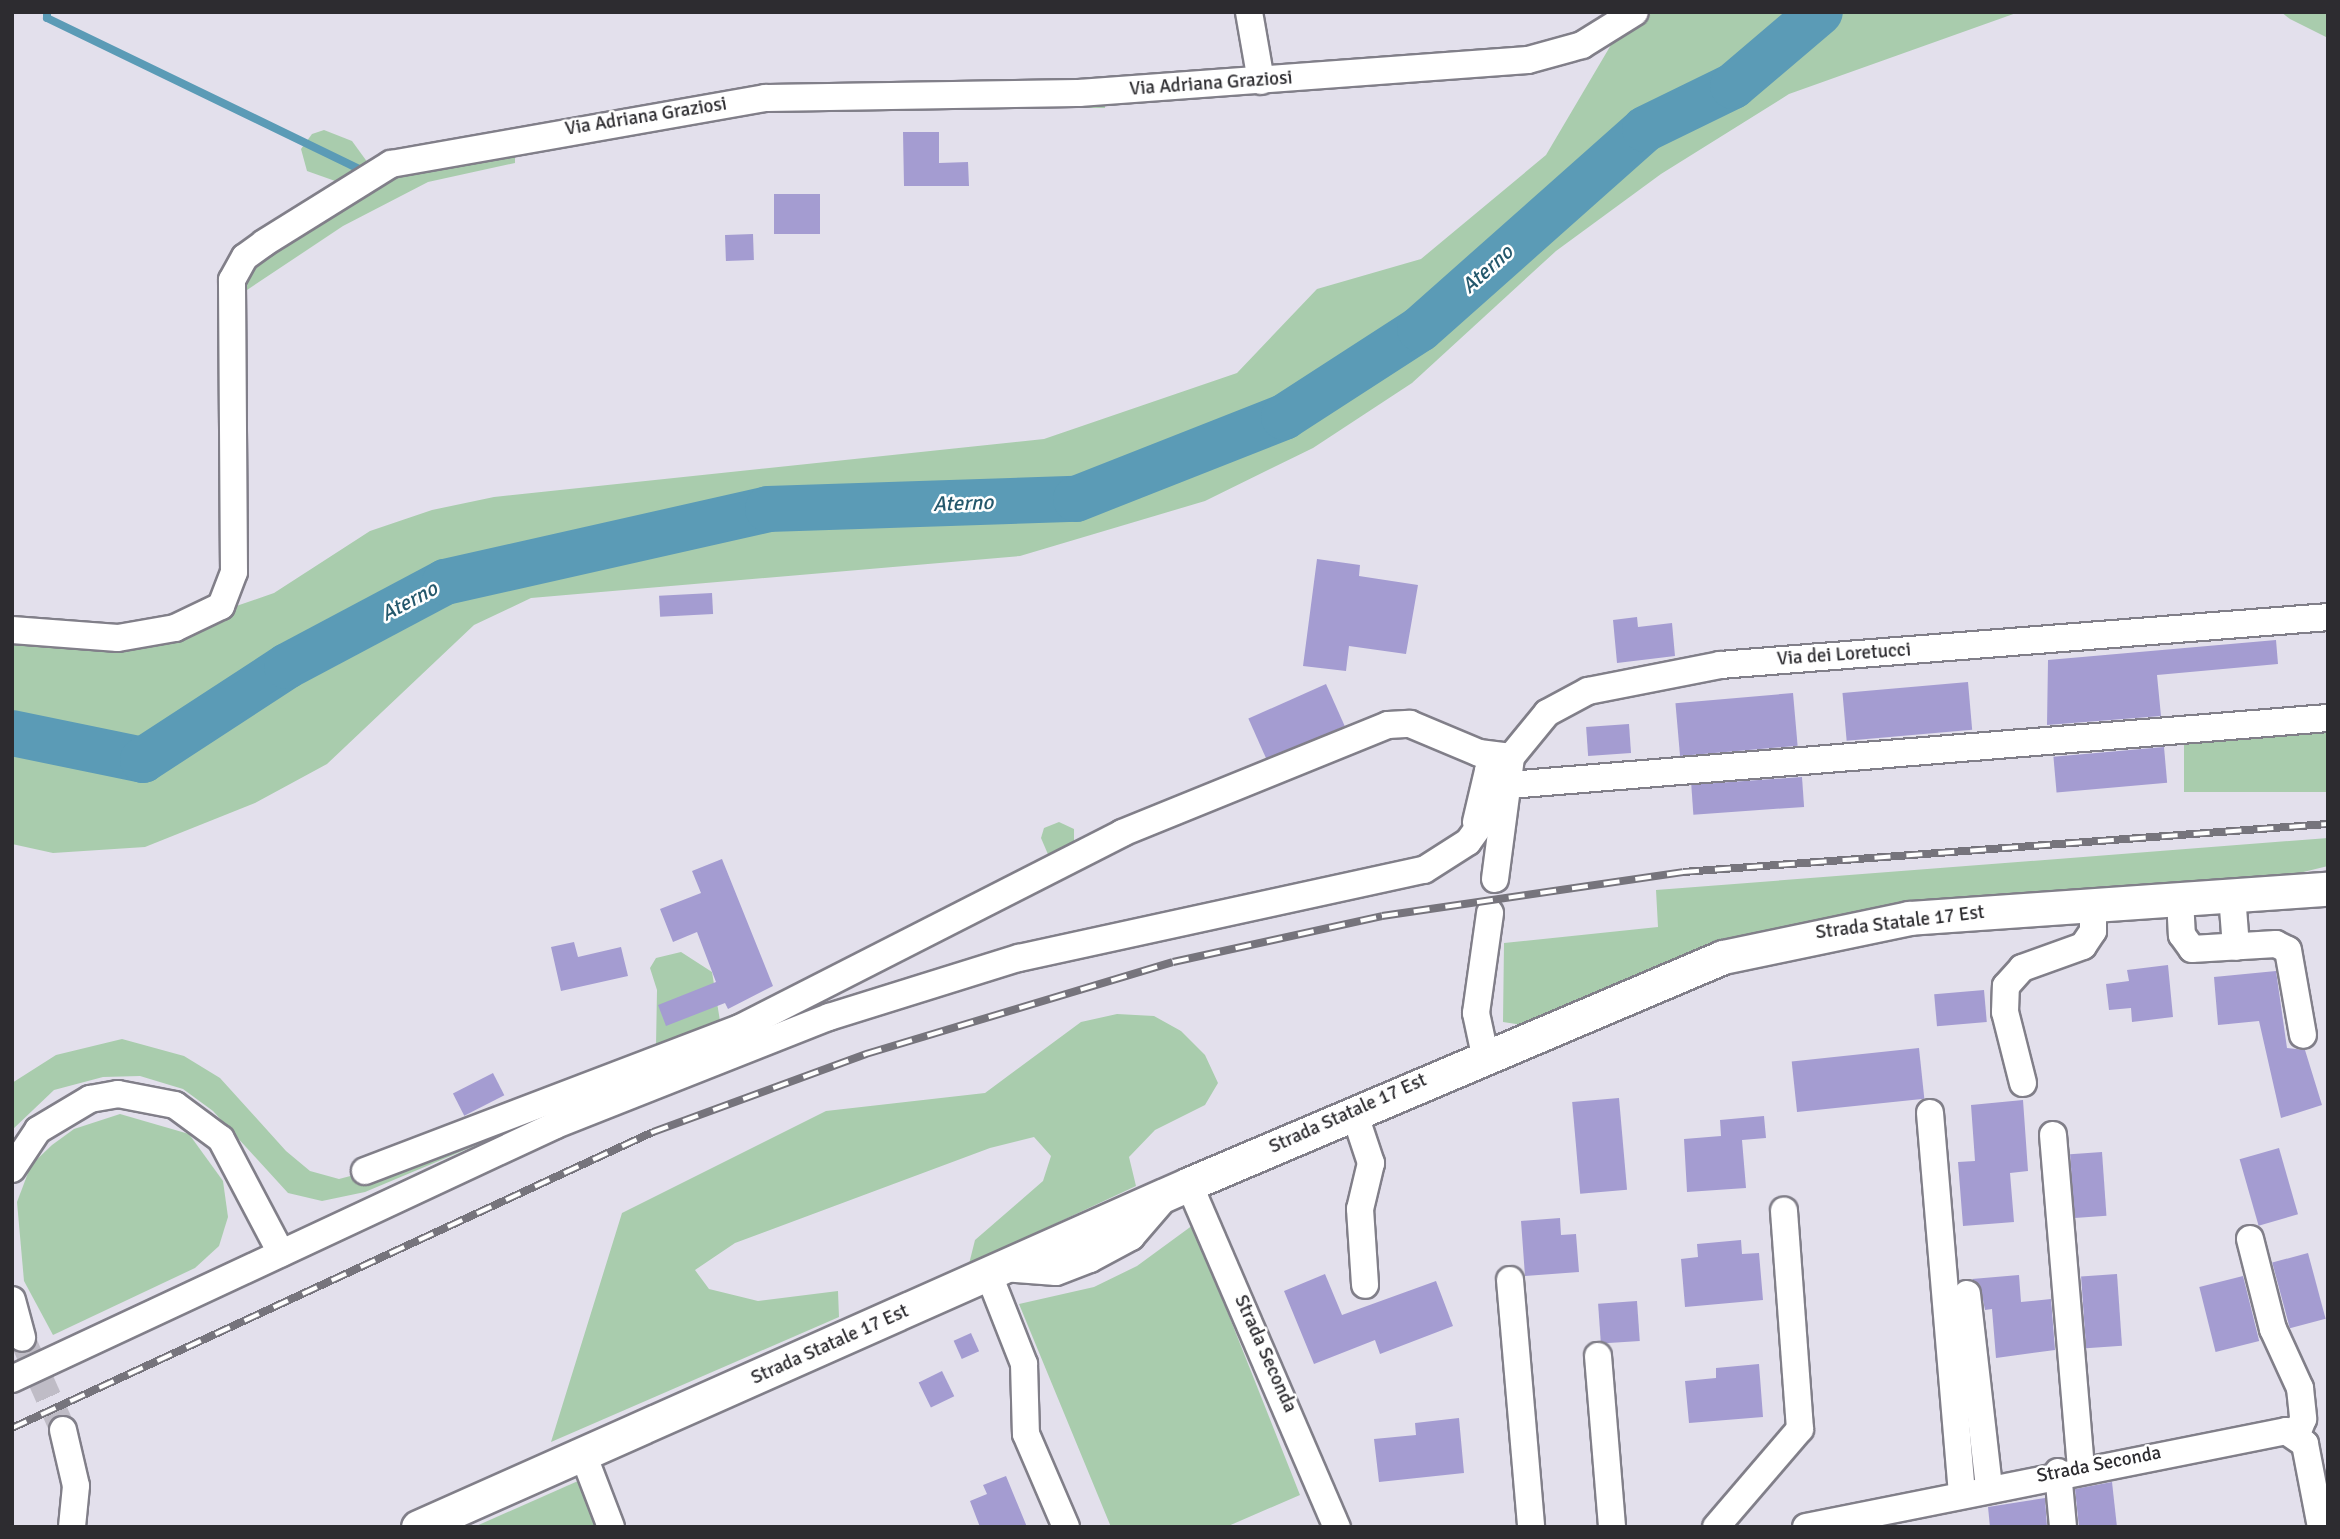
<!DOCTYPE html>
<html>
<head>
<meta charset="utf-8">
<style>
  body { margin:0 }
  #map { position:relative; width:2340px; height:1539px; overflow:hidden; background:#e3e0ec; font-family:Signika,sans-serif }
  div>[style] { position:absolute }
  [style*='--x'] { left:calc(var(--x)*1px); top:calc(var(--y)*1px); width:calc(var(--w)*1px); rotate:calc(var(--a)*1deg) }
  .green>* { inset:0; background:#a9ccad; transform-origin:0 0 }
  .stream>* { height:8px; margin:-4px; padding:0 4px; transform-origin:4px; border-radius:4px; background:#5b9bb6 }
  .river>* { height:46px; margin:-23px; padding:0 23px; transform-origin:23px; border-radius:23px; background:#5b9bb6 }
  .building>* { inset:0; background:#a49cd1; transform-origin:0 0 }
  .minor-tunnel>* { height:26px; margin-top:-13px; transform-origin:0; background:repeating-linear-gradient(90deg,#bfbcc6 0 26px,transparent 0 39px) }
  .roads { filter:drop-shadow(2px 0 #817f89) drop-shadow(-2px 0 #817f89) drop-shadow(0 2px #817f89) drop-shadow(0 -2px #817f89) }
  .minor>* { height:26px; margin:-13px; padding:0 13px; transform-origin:13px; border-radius:13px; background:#fff }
  .major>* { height:33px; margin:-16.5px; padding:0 16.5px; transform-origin:16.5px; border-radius:16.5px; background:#fff }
  .rail>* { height:8px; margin-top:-4px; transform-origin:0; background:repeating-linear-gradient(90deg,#fff 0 16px,#76747c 0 32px); box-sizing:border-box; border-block:2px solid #76747c }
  span { translate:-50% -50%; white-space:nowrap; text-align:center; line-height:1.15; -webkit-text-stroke:5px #fff; paint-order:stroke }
  .street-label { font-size:19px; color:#2d2c30 }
  .water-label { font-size:21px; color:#24586c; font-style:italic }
  .frame { position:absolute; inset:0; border:14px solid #2d2c30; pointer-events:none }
</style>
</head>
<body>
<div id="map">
  <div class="green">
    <i style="clip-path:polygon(1642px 12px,2019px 12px,1789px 94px,1661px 174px,1556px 251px,1412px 383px,1313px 448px,1205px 501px,1020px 556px,531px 598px,474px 625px,327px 764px,255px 803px,145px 847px,53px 853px,12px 844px,12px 618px,106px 624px,213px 614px,274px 593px,370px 531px,432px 510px,494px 497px,1044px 439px,1237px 373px,1317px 289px,1421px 259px,1546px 155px,1618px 33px)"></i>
    <i style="clip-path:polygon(2281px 12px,2328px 12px,2328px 38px,2290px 19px)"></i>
    <i style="left:1105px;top:95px;width:13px;height:136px;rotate:90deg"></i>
    <i style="clip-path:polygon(324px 130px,352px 141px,368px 163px,338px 182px,307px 171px,301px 149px,312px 134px)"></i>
    <i style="clip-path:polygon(515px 148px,515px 163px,428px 182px,343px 226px,229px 302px,232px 275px,407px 167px)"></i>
    <i style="left:2328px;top:733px;width:59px;height:144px;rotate:90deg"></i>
    <i style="clip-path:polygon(1059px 822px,1074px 829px,1074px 844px,1050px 859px,1041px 838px,1044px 828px)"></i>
    <i style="clip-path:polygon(2328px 838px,2328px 866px,2291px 875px,1904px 909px,1529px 1026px,1503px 1022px,1504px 943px,1658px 927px,1656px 890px)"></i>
    <i style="clip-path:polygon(681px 952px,712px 972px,721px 1027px,656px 1046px,657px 990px,650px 968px,656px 958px)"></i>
    <i style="clip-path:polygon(1117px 1014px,1154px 1016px,1181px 1031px,1205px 1055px,1218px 1083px,1205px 1105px,1155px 1130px,1129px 1157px,1136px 1186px,969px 1264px,975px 1240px,1043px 1181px,1051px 1156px,1034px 1137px,990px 1148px,735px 1243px,695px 1270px,709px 1289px,758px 1301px,838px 1291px,839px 1317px,551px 1442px,622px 1213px,826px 1111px,985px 1093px,1081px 1022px)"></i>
    <i style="clip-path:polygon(122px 1039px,184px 1056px,220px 1078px,286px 1151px,310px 1171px,339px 1179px,491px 1139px,365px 1192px,322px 1201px,288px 1193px,213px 1111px,183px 1089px,140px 1076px,103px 1077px,54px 1090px,12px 1130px,12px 1083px,56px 1055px)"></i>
    <i style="clip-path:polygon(120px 1114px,189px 1134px,223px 1181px,228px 1217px,219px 1246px,195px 1268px,53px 1335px,24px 1281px,17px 1202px,31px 1165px,52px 1145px,74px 1129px)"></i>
    <i style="clip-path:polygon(1193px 1225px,1300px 1495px,1226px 1527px,1111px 1527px,1019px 1304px,1094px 1287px,1137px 1266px)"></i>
    <i style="clip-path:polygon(578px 1481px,596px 1527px,474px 1527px)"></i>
  </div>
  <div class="stream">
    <i style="--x:47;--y:12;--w:6;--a:90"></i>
    <i style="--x:47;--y:18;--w:347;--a:25.8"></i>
  </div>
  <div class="river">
    <i style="--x:12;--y:733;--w:134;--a:11.6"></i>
    <i style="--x:143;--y:760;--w:172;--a:-33.1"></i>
    <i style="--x:287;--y:666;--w:179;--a:-28"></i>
    <i style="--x:445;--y:582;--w:331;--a:-12.7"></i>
    <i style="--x:768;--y:509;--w:308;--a:-1.9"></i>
    <i style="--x:1076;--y:499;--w:224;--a:-21.5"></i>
    <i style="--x:1284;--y:417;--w:162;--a:-32.9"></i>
    <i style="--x:1420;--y:329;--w:301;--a:-41.6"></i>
    <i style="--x:1645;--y:129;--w:98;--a:-26"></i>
    <i style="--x:1733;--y:86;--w:114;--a:-40.4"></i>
  </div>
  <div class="building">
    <i style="clip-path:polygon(903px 132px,939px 132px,939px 163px,968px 162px,969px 186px,904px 186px)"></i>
    <i style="left:774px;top:194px;width:46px;height:40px"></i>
    <i style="left:753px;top:234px;width:26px;height:28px;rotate:88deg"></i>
    <i style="clip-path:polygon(1317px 559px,1360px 565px,1359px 576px,1418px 585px,1406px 654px,1349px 646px,1346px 671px,1303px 666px)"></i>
    <i style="left:712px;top:593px;width:21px;height:53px;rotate:87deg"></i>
    <i style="clip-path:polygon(1637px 617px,1638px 627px,1672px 623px,1675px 656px,1617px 663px,1613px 620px)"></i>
    <i style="clip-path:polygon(2276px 640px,2278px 664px,2157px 675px,2161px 716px,2047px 725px,2048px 660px)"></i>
    <i style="left:1968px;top:682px;width:48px;height:126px;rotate:85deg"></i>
    <i style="left:1326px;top:684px;width:46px;height:85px;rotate:66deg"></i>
    <i style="left:1793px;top:693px;width:53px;height:118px;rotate:85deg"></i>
    <i style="left:1629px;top:724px;width:29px;height:43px;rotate:86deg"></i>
    <i style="left:2164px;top:747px;width:36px;height:111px;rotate:85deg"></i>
    <i style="left:1802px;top:777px;width:30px;height:111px;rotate:86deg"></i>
    <i style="clip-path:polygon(722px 859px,773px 986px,728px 1009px,725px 1003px,666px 1026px,658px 1005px,716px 982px,697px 932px,673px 942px,660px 909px,701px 893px,692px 871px)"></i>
    <i style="clip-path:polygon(574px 942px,578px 957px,621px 947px,628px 976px,561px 991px,551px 947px)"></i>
    <i style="clip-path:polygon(2168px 965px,2173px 1017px,2132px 1022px,2131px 1008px,2109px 1010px,2106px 984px,2129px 981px,2127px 970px)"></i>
    <i style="clip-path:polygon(2276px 971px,2287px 1048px,2305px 1050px,2322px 1105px,2281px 1118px,2259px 1021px,2218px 1025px,2214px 977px)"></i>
    <i style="left:1984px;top:990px;width:32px;height:50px;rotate:85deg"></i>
    <i style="left:1919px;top:1048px;width:51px;height:128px;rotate:84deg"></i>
    <i style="left:493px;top:1073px;width:25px;height:45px;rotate:63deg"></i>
    <i style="left:1619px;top:1098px;width:92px;height:47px;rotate:85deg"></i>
    <i style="clip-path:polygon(2023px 1100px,2028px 1171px,2010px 1173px,2014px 1222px,1963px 1226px,1958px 1162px,1975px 1161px,1971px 1105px)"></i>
    <i style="clip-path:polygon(1764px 1116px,1766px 1138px,1742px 1140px,1746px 1188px,1687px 1192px,1684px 1139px,1721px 1136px,1720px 1120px)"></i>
    <i style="left:2279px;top:1148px;width:69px;height:41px;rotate:74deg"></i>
    <i style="left:2102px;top:1152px;width:64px;height:32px;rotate:86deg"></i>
    <i style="clip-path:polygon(1560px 1218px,1561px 1235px,1576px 1234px,1579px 1272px,1525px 1276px,1521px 1221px)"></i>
    <i style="clip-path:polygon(1741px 1240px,1742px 1254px,1759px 1253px,1763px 1300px,1685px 1307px,1681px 1259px,1698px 1257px,1697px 1244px)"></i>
    <i style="left:2308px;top:1253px;width:68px;height:37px;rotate:75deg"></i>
    <i style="clip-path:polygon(1325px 1274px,1342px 1315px,1436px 1281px,1453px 1326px,1380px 1354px,1375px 1340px,1314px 1364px,1284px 1291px)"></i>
    <i style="left:2117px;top:1274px;width:72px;height:36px;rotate:86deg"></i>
    <i style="clip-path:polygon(2019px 1275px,2021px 1302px,2051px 1299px,2055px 1350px,1996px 1358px,1992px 1309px,1985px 1310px,1980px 1285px,1972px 1279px)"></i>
    <i style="left:2243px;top:1276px;width:67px;height:45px;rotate:76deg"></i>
    <i style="left:1637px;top:1301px;width:40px;height:39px;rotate:86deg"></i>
    <i style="left:971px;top:1333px;width:20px;height:19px;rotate:66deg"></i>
    <i style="clip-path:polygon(1759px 1364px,1763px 1417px,1689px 1423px,1685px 1381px,1716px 1378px,1716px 1368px)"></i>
    <i style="left:942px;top:1371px;width:28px;height:26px;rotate:64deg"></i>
    <i style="clip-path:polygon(1459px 1418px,1464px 1473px,1379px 1482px,1374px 1439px,1416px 1435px,1415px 1423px)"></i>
    <i style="clip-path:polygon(1006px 1476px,1027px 1527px,980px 1527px,970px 1501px,987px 1494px,983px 1485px)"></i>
    <i style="clip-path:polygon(2112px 1482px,2117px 1527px,2079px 1527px,2075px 1489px)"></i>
    <i style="clip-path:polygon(2045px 1498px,2047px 1527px,1990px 1527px,1988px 1507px)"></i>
  </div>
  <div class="minor-tunnel">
    <i style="--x:22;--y:1338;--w:101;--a:66"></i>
  </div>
  <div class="roads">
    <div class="minor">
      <i style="--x:1249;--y:12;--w:70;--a:80.1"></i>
      <i style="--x:12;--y:630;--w:106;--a:4.3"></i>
      <i style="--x:118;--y:638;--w:58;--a:-10"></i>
      <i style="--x:175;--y:628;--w:51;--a:-25.6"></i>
      <i style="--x:221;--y:606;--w:36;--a:-69"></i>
      <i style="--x:234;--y:572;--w:292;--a:-90.4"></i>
      <i style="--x:232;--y:280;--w:26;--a:-61"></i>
      <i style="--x:245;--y:257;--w:24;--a:-36"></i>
      <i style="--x:264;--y:243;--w:150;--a:-31.9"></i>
      <i style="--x:391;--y:164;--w:380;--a:-10"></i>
      <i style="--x:765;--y:98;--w:314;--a:-0.9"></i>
      <i style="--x:1079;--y:93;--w:450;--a:-4.2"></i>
      <i style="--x:1528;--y:60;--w:56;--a:-15.5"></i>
      <i style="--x:1582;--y:45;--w:62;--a:-31.9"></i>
      <i style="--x:1476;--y:822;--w:52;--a:-76.8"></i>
      <i style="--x:1488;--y:771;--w:27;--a:-31"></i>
      <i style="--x:1495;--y:879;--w:123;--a:-82.5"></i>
      <i style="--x:1511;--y:757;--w:57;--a:-50.7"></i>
      <i style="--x:1547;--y:713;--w:47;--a:-28.2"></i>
      <i style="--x:1588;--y:691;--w:135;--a:-11.1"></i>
      <i style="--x:1720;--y:665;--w:610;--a:-4.51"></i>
      <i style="--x:2232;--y:895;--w:52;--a:85.6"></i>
      <i style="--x:2180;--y:899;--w:36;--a:87"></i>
      <i style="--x:2182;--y:935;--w:17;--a:54"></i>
      <i style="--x:2192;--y:949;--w:84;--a:-3.4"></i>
      <i style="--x:2276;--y:944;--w:13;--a:27"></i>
      <i style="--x:2288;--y:950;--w:86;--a:80"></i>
      <i style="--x:1485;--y:1055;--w:43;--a:-102.1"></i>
      <i style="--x:1476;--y:1013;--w:101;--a:-82"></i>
      <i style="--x:2023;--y:1083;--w:73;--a:-104.2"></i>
      <i style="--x:2005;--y:1012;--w:26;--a:-88"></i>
      <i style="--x:2006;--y:986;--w:24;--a:-48"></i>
      <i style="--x:2022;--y:968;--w:65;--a:-19.8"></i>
      <i style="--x:2083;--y:946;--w:18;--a:-56"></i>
      <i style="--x:2093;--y:931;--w:27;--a:-90"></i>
      <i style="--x:1354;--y:1112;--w:54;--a:71.6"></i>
      <i style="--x:1371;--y:1163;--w:47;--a:103.4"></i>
      <i style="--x:1360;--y:1209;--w:76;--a:86.2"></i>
      <i style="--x:1930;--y:1113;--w:381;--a:85.2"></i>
      <i style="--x:2053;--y:1135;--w:333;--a:85.2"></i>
      <i style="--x:12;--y:1169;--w:47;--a:-56.3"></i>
      <i style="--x:38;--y:1130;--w:61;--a:-30.8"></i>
      <i style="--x:90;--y:1099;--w:28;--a:-10"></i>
      <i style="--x:118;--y:1094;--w:58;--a:10.9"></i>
      <i style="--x:175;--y:1105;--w:57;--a:36.5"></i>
      <i style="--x:221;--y:1139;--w:129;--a:62.2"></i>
      <i style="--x:365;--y:1171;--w:401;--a:-20.9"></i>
      <i style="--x:740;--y:1028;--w:429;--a:-27"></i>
      <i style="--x:1122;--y:833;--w:287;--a:-22.1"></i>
      <i style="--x:1388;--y:725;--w:22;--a:-3"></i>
      <i style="--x:1410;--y:724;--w:75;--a:22.8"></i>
      <i style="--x:1479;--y:753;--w:32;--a:7"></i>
      <i style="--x:1189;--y:1184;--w:374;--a:66.7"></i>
      <i style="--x:2250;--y:1239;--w:93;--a:75.7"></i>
      <i style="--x:2273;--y:1329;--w:65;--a:65.4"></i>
      <i style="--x:2300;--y:1388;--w:31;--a:84"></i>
      <i style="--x:2303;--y:1419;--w:16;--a:112"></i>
      <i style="--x:1003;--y:1268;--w:53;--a:4.3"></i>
      <i style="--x:1056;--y:1272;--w:36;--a:-21"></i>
      <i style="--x:1090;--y:1259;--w:47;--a:-28.2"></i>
      <i style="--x:1131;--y:1237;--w:58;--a:-49.2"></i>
      <i style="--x:989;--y:1275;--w:96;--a:68.5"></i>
      <i style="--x:1024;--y:1364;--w:70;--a:88.4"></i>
      <i style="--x:1026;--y:1434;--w:101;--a:66.7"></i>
      <i style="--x:1510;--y:1280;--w:248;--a:85.1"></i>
      <i style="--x:1967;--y:1294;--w:194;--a:83.5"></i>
      <i style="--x:12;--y:1300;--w:39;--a:75"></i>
      <i style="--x:1598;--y:1356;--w:172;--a:85.3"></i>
      <i style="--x:12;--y:1379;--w:600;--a:-25.03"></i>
      <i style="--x:556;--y:1125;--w:294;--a:-21.6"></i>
      <i style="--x:829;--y:1017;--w:199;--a:-17.3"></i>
      <i style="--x:1019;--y:958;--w:414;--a:-12.3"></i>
      <i style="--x:1424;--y:870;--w:52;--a:-32.5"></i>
      <i style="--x:1468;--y:842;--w:70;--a:-54.3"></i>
      <i style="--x:1509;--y:785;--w:822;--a:-4.68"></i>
      <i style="--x:63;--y:1430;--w:57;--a:76.9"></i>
      <i style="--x:76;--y:1486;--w:41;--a:95.6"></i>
      <i style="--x:583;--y:1454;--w:78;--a:69"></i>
      <i style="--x:2058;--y:1472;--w:55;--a:84.8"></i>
      <i style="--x:1716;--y:1527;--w:129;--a:-49.4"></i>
      <i style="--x:1800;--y:1429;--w:219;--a:-94.2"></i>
      <i style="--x:1806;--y:1527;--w:490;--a:-11.3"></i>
      <i style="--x:2286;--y:1431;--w:23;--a:34"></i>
      <i style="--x:2305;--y:1444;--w:85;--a:79.1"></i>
    </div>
    <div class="major">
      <i style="--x:418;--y:1527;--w:844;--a:-23.98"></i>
      <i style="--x:1189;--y:1184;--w:580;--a:-23.03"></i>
      <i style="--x:1723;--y:957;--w:190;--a:-11.8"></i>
      <i style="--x:1909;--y:918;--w:420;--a:-4"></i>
    </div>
  </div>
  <div class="rail">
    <i style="--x:12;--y:1428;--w:706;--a:-24.79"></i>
    <i style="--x:653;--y:1132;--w:227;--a:-20.1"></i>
    <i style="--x:866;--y:1054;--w:320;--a:-16.7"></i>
    <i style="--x:1173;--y:962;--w:214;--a:-12.4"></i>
    <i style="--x:1382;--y:916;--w:304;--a:-8.3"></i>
    <i style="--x:1683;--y:872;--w:647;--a:-4.26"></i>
  </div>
  <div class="street-label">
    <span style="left:1211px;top:84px;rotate:-4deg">Via Adriana Graziosi</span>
    <span style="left:646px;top:117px;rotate:-9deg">Via Adriana Graziosi</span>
    <span style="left:1844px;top:655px;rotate:-4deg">Via dei Loretucci</span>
    <span style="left:1900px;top:923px;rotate:-7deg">Strada Statale 17 Est</span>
    <span style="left:1348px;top:1114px;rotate:-24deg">Strada Statale 17 Est</span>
    <span style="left:830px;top:1345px;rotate:-24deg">Strada Statale 17 Est</span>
    <span style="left:1265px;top:1354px;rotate:66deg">Strada Seconda</span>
    <span style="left:2099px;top:1465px;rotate:-11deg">Strada Seconda</span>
  </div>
  <div class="water-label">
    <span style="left:1487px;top:269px;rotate:-42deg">Aterno</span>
    <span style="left:963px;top:503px;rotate:-2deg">Aterno</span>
    <span style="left:409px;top:601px;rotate:-28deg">Aterno</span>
  </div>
  <div class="frame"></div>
</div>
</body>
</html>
